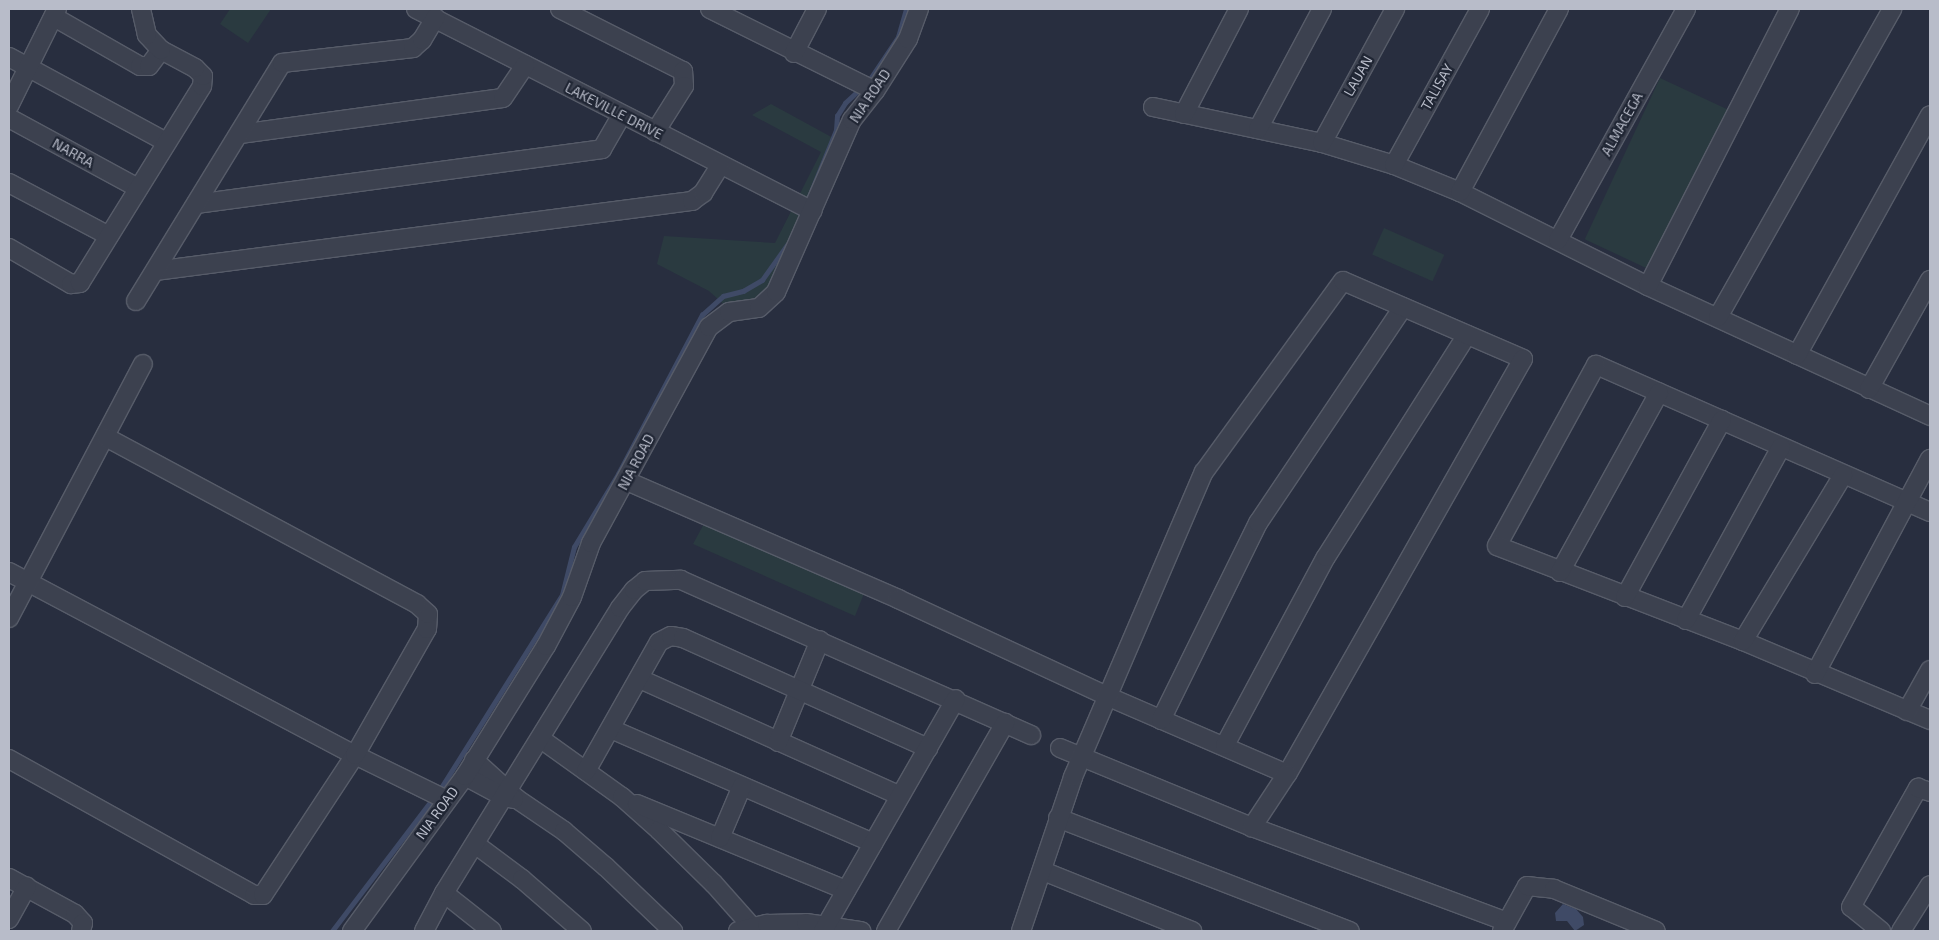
<!DOCTYPE html>
<html>
<head>
<meta charset="utf-8">
<style>
  body { margin:0 }
  #map { position:relative; width:1939px; height:940px; overflow:hidden; background:#282e3f; font-family:"Exo 2",sans-serif }
  div>[style] { position:absolute }
  [style*='--x'] { left:calc(var(--x)*1px); top:calc(var(--y)*1px); width:calc(var(--w)*1px); rotate:calc(var(--a)*1deg) }
  .green>* { inset:0; background:#2a3a40; transform-origin:0 0 }
  .water>* { inset:0; background:#3f4a66 }
  .stream>* { height:4.5px; margin:-2.25px; padding:0 2.25px; transform-origin:2.25px; border-radius:2.25px; background:#3f4a66 }
  .roads { filter:drop-shadow(1px 0 #575c69) drop-shadow(-1px 0 #575c69) drop-shadow(0 1px #575c69) drop-shadow(0 -1px #575c69) }
  .minor>* { height:18px; margin:-9px; padding:0 9px; transform-origin:9px; border-radius:9px; background:#3c414f }
  span { translate:-50% -50%; white-space:nowrap; text-align:center; line-height:1.15; -webkit-text-stroke:4.5px #202634; paint-order:stroke }
  .street-label { font-size:14px; color:#b8bcc9 }
  .frame { position:absolute; inset:0; border:10px solid #b8bcc9; pointer-events:none }
</style>
</head>
<body>
<div id="map">
  <div class="green">
    <i style="clip-path:polygon(230px 9px,271px 9px,248px 43px,220px 24px)"></i>
    <i style="left:1660px;top:78px;width:80px;height:178px;rotate:25deg"></i>
    <i style="clip-path:polygon(771px 104px,846px 145px,770px 295px,732px 312px,709px 291px,657px 264px,664px 236px,775px 243px,821px 152px,752px 115px)"></i>
    <i style="left:1384px;top:228px;width:66px;height:29px;rotate:24deg"></i>
    <i style="clip-path:polygon(706px 520px,867px 586px,855px 616px,693px 544px)"></i>
  </div>
  <div class="water">
    <i style="clip-path:polygon(1563px 904px,1576px 909px,1583px 917px,1584px 925px,1575px 931px,1567px 921px,1556px 921px,1555px 913px)"></i>
  </div>
  <div class="stream">
    <i style="--x:868;--y:82;--w:54;--a:-56.3"></i>
    <i style="--x:898;--y:37;--w:29;--a:-74"></i>
    <i style="--x:808;--y:199;--w:74;--a:-67.9"></i>
    <i style="--x:836;--y:130;--w:14;--a:-86"></i>
    <i style="--x:837;--y:116;--w:15;--a:-58"></i>
    <i style="--x:845;--y:103;--w:21;--a:-43"></i>
    <i style="--x:439;--y:791;--w:231;--a:-57.9"></i>
    <i style="--x:562;--y:595;--w:49;--a:-76"></i>
    <i style="--x:574;--y:547;--w:85;--a:-58.9"></i>
    <i style="--x:618;--y:474;--w:180;--a:-62.2"></i>
    <i style="--x:702;--y:315;--w:28;--a:-42"></i>
    <i style="--x:723;--y:296;--w:21;--a:-14"></i>
    <i style="--x:743;--y:291;--w:22;--a:-30"></i>
    <i style="--x:762;--y:280;--w:43;--a:-54.5"></i>
    <i style="--x:332;--y:931;--w:168;--a:-52.7"></i>
  </div>
  <div class="roads">
    <div class="minor">
      <i style="--x:416;--y:9;--w:445;--a:27"></i>
      <i style="--x:560;--y:9;--w:138;--a:26.8"></i>
      <i style="--x:683;--y:71;--w:15;--a:86"></i>
      <i style="--x:684;--y:86;--w:54;--a:122.2"></i>
      <i style="--x:710;--y:9;--w:184;--a:26.4"></i>
      <i style="--x:54;--y:17;--w:99;--a:29.7"></i>
      <i style="--x:140;--y:66;--w:9;--a:0"></i>
      <i style="--x:149;--y:66;--w:20;--a:-53"></i>
      <i style="--x:794;--y:53;--w:50;--a:-62.4"></i>
      <i style="--x:9;--y:57;--w:179;--a:28.4"></i>
      <i style="--x:9;--y:106;--w:108;--a:-63.7"></i>
      <i style="--x:1153;--y:107;--w:173;--a:12"></i>
      <i style="--x:1322;--y:143;--w:75;--a:17"></i>
      <i style="--x:1394;--y:165;--w:71;--a:22.2"></i>
      <i style="--x:1460;--y:192;--w:210;--a:26.6"></i>
      <i style="--x:1648;--y:286;--w:311;--a:24.7"></i>
      <i style="--x:1184;--y:114;--w:119;--a:-62.4"></i>
      <i style="--x:9;--y:118;--w:147;--a:28.5"></i>
      <i style="--x:1258;--y:129;--w:136;--a:-61.9"></i>
      <i style="--x:240;--y:134;--w:265;--a:-7.8"></i>
      <i style="--x:503;--y:98;--w:40;--a:-56"></i>
      <i style="--x:1322;--y:143;--w:153;--a:-61.4"></i>
      <i style="--x:1394;--y:165;--w:178;--a:-61.1"></i>
      <i style="--x:9;--y:183;--w:113;--a:27.9"></i>
      <i style="--x:1460;--y:192;--w:208;--a:-61.6"></i>
      <i style="--x:196;--y:204;--w:410;--a:-7.7"></i>
      <i style="--x:602;--y:149;--w:39;--a:-60"></i>
      <i style="--x:1558;--y:240;--w:264;--a:-61"></i>
      <i style="--x:9;--y:248;--w:72;--a:30.1"></i>
      <i style="--x:71;--y:284;--w:9;--a:-6"></i>
      <i style="--x:80;--y:283;--w:232;--a:-58.2"></i>
      <i style="--x:202;--y:86;--w:10;--a:-84"></i>
      <i style="--x:203;--y:76;--w:11;--a:-135"></i>
      <i style="--x:195;--y:68;--w:38;--a:-152"></i>
      <i style="--x:161;--y:50;--w:21;--a:-133"></i>
      <i style="--x:147;--y:35;--w:27;--a:-103"></i>
      <i style="--x:155;--y:271;--w:542;--a:-7.43"></i>
      <i style="--x:692;--y:201;--w:14;--a:-36"></i>
      <i style="--x:703;--y:193;--w:32;--a:-58"></i>
      <i style="--x:1648;--y:286;--w:311;--a:-62.9"></i>
      <i style="--x:136;--y:301;--w:279;--a:-58.5"></i>
      <i style="--x:282;--y:63;--w:132;--a:-6.5"></i>
      <i style="--x:413;--y:48;--w:12;--a:-42"></i>
      <i style="--x:422;--y:40;--w:26;--a:-59"></i>
      <i style="--x:1718;--y:317;--w:354;--a:-60.5"></i>
      <i style="--x:1797;--y:355;--w:274;--a:-61"></i>
      <i style="--x:1869;--y:389;--w:125;--a:-60.8"></i>
      <i style="--x:627;--y:481;--w:296;--a:23.5"></i>
      <i style="--x:898;--y:599;--w:233;--a:24.9"></i>
      <i style="--x:1109;--y:697;--w:194;--a:23.4"></i>
      <i style="--x:1930;--y:512;--w:365;--a:-156.2"></i>
      <i style="--x:1596;--y:365;--w:206;--a:118.7"></i>
      <i style="--x:1497;--y:546;--w:264;--a:21.1"></i>
      <i style="--x:1743;--y:641;--w:203;--a:22.9"></i>
      <i style="--x:9;--y:572;--w:391;--a:27.9"></i>
      <i style="--x:355;--y:755;--w:102;--a:26.1"></i>
      <i style="--x:1560;--y:572;--w:205;--a:-61.1"></i>
      <i style="--x:1625;--y:597;--w:202;--a:-61.3"></i>
      <i style="--x:9;--y:618;--w:287;--a:-62.2"></i>
      <i style="--x:1686;--y:620;--w:197;--a:-61.2"></i>
      <i style="--x:1743;--y:641;--w:194;--a:-58.9"></i>
      <i style="--x:1815;--y:674;--w:244;--a:-61.9"></i>
      <i style="--x:640;--y:679;--w:285;--a:24.2"></i>
      <i style="--x:1907;--y:711;--w:47;--a:-60.7"></i>
      <i style="--x:1161;--y:720;--w:220;--a:-63.8"></i>
      <i style="--x:1258;--y:523;--w:260;--a:-56.1"></i>
      <i style="--x:611;--y:729;--w:286;--a:23.5"></i>
      <i style="--x:541;--y:739;--w:100;--a:35.6"></i>
      <i style="--x:622;--y:797;--w:50;--a:41.7"></i>
      <i style="--x:659;--y:830;--w:77;--a:44.5"></i>
      <i style="--x:714;--y:884;--w:59;--a:48.4"></i>
      <i style="--x:778;--y:742;--w:110;--a:-67.6"></i>
      <i style="--x:1225;--y:745;--w:213;--a:-61.8"></i>
      <i style="--x:1326;--y:557;--w:263;--a:-57.6"></i>
      <i style="--x:1060;--y:748;--w:208;--a:22.4"></i>
      <i style="--x:1252;--y:827;--w:272;--a:20.4"></i>
      <i style="--x:9;--y:759;--w:280;--a:29"></i>
      <i style="--x:254;--y:895;--w:9;--a:0"></i>
      <i style="--x:263;--y:895;--w:168;--a:-56.7"></i>
      <i style="--x:355;--y:755;--w:145;--a:-60.3"></i>
      <i style="--x:427;--y:629;--w:15;--a:-86"></i>
      <i style="--x:428;--y:614;--w:15;--a:-138"></i>
      <i style="--x:417;--y:604;--w:353;--a:-151.8"></i>
      <i style="--x:474;--y:760;--w:58;--a:42.2"></i>
      <i style="--x:517;--y:799;--w:57;--a:34.2"></i>
      <i style="--x:564;--y:831;--w:55;--a:40.6"></i>
      <i style="--x:606;--y:867;--w:93;--a:43.7"></i>
      <i style="--x:586;--y:771;--w:148;--a:-60.5"></i>
      <i style="--x:659;--y:642;--w:13;--a:-27"></i>
      <i style="--x:671;--y:636;--w:12;--a:9"></i>
      <i style="--x:683;--y:638;--w:269;--a:24.2"></i>
      <i style="--x:465;--y:776;--w:44;--a:28.3"></i>
      <i style="--x:504;--y:797;--w:10;--a:11"></i>
      <i style="--x:637;--y:804;--w:226;--a:22.4"></i>
      <i style="--x:1058;--y:818;--w:313;--a:21.2"></i>
      <i style="--x:720;--y:838;--w:56;--a:-67.1"></i>
      <i style="--x:475;--y:844;--w:59;--a:36.7"></i>
      <i style="--x:522;--y:879;--w:79;--a:40.9"></i>
      <i style="--x:1043;--y:871;--w:161;--a:21.9"></i>
      <i style="--x:9;--y:878;--w:75;--a:28.6"></i>
      <i style="--x:75;--y:914;--w:12;--a:48"></i>
      <i style="--x:83;--y:923;--w:8;--a:104"></i>
      <i style="--x:444;--y:893;--w:61;--a:38.4"></i>
      <i style="--x:9;--y:919;--w:37;--a:-61"></i>
      <i style="--x:352;--y:931;--w:192;--a:-53.9"></i>
      <i style="--x:465;--y:776;--w:153;--a:-58.1"></i>
      <i style="--x:546;--y:646;--w:55;--a:-62"></i>
      <i style="--x:572;--y:597;--w:57;--a:-70.6"></i>
      <i style="--x:591;--y:543;--w:246;--a:-61.4"></i>
      <i style="--x:709;--y:327;--w:25;--a:-37"></i>
      <i style="--x:729;--y:312;--w:30;--a:-8"></i>
      <i style="--x:759;--y:308;--w:23;--a:-43"></i>
      <i style="--x:776;--y:292;--w:188;--a:-66.2"></i>
      <i style="--x:852;--y:120;--w:37;--a:-52"></i>
      <i style="--x:875;--y:91;--w:62;--a:-57.6"></i>
      <i style="--x:908;--y:39;--w:32;--a:-70"></i>
      <i style="--x:424;--y:931;--w:43;--a:-62.2"></i>
      <i style="--x:444;--y:893;--w:335;--a:-58.3"></i>
      <i style="--x:620;--y:608;--w:23;--a:-52"></i>
      <i style="--x:634;--y:590;--w:14;--a:-39"></i>
      <i style="--x:645;--y:581;--w:36;--a:-2"></i>
      <i style="--x:681;--y:580;--w:383;--a:23.9"></i>
      <i style="--x:738;--y:931;--w:30;--a:-14"></i>
      <i style="--x:767;--y:924;--w:39;--a:-1"></i>
      <i style="--x:806;--y:923;--w:56;--a:8.3"></i>
      <i style="--x:823;--y:931;--w:267;--a:-60.2"></i>
      <i style="--x:886;--y:931;--w:240;--a:-60.2"></i>
      <i style="--x:1021;--y:931;--w:163;--a:-71.3"></i>
      <i style="--x:1073;--y:777;--w:332;--a:-66.8"></i>
      <i style="--x:1204;--y:472;--w:236;--a:-54"></i>
      <i style="--x:1343;--y:281;--w:196;--a:23.4"></i>
      <i style="--x:1523;--y:359;--w:477;--a:119.6"></i>
      <i style="--x:1287;--y:774;--w:64;--a:123.4"></i>
      <i style="--x:1502;--y:931;--w:51;--a:-60.9"></i>
      <i style="--x:1527;--y:886;--w:27;--a:6"></i>
      <i style="--x:1554;--y:889;--w:110;--a:22.4"></i>
      <i style="--x:1881;--y:931;--w:38;--a:-141"></i>
      <i style="--x:1851;--y:907;--w:137;--a:-60.6"></i>
      <i style="--x:1918;--y:788;--w:13;--a:18"></i>
      <i style="--x:1901;--y:931;--w:54;--a:-57.8"></i>
    </div>
  </div>
  <div class="street-label">
    <span style="left:1358px;top:76px;rotate:-61deg">LAUAN</span>
    <span style="left:1437px;top:87px;rotate:-61deg">TALISAY</span>
    <span style="left:870px;top:96px;rotate:-56deg">NIA ROAD</span>
    <span style="left:614px;top:111px;rotate:27deg">LAKEVILLE DRIVE</span>
    <span style="left:1622px;top:124px;rotate:-61deg">ALMACEGA</span>
    <span style="left:73px;top:153px;rotate:29deg">NARRA</span>
    <span style="left:636px;top:462px;rotate:-62deg">NIA ROAD</span>
    <span style="left:437px;top:813px;rotate:-54deg">NIA ROAD</span>
  </div>
  <div class="frame"></div>
</div>
</body>
</html>
